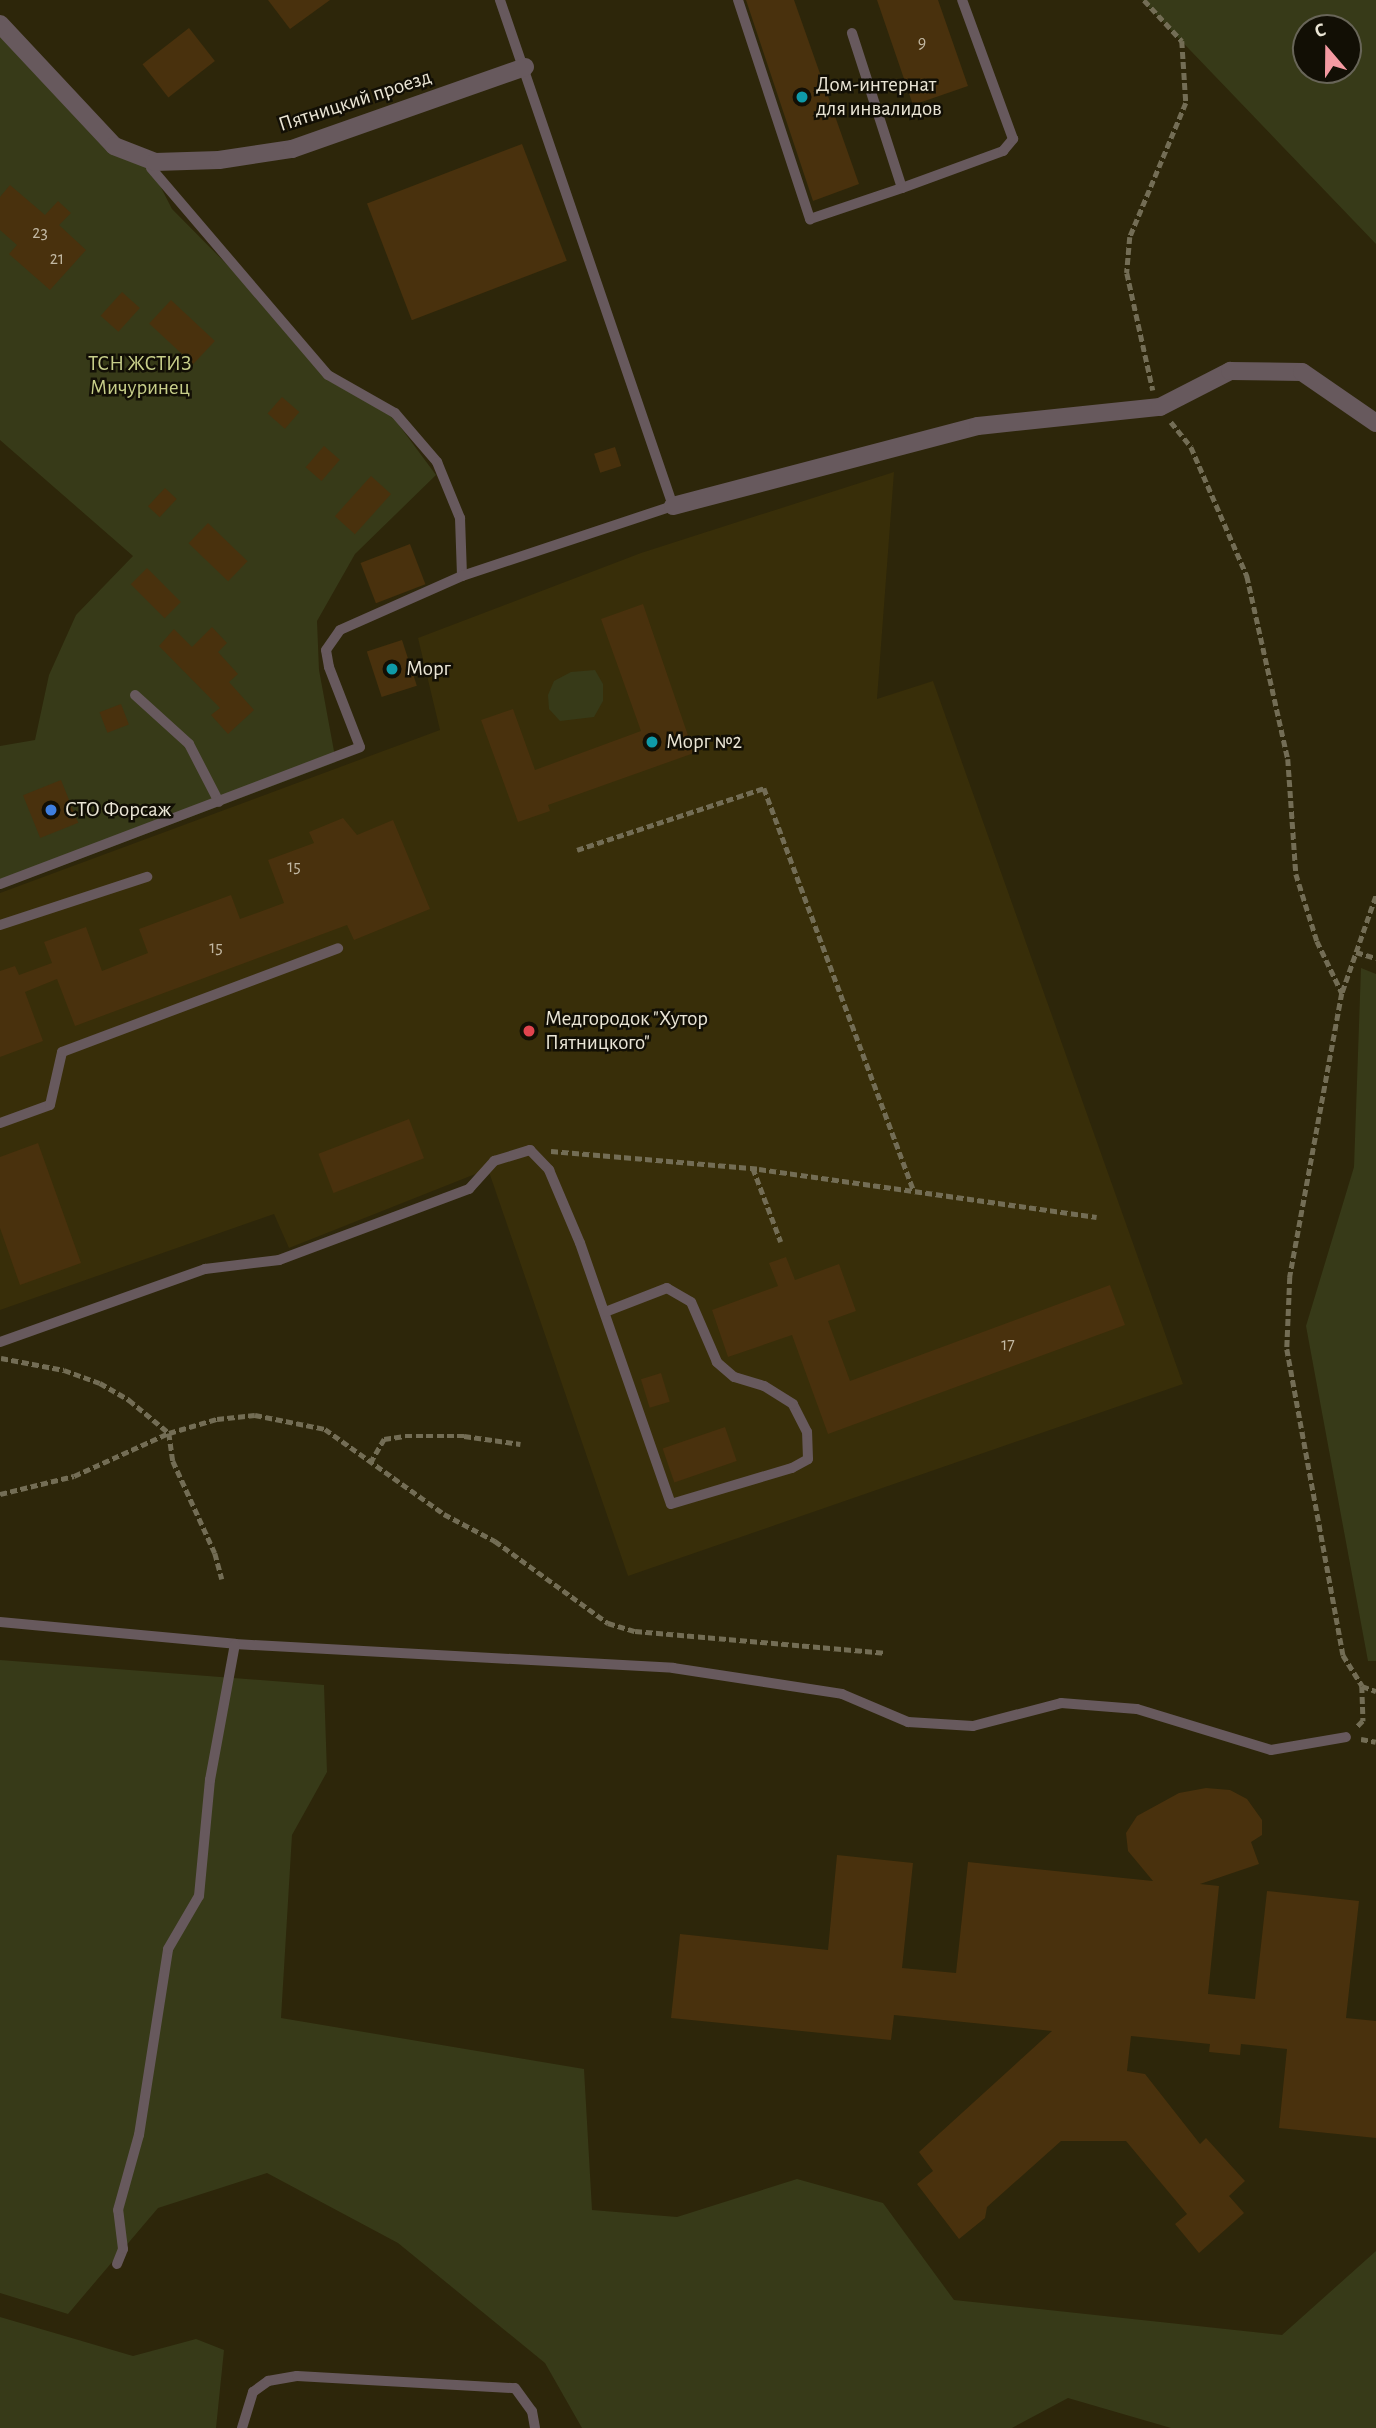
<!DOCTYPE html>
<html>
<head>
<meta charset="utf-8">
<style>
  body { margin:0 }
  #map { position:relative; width:1376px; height:2428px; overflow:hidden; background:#2d260a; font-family:"Alegreya Sans",sans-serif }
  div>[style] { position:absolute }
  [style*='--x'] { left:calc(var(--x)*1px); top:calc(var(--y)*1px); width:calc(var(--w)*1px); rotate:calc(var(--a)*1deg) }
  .built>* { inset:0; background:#382e09 }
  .green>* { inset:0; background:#373a18 }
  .building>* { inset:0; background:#49310d; transform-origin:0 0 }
  .path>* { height:4.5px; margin-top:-2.25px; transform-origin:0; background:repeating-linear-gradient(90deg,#736d55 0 7px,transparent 0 10.5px) }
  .lane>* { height:10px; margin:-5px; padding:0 5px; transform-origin:5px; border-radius:5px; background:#67595d }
  .street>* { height:18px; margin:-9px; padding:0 9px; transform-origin:9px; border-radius:9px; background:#67595d }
  .dots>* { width:19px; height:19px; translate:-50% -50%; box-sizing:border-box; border:4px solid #120f05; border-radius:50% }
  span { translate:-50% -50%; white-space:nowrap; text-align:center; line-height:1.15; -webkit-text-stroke:5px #120f05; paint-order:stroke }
  .number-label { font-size:18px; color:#c2b8a3 }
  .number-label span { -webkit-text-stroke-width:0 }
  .poi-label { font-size:21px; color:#eae5d5 }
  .left { translate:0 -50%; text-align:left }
  .street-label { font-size:21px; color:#eae5d5 }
  .park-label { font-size:21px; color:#c7ce89 }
  .north { position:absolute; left:1292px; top:14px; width:70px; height:70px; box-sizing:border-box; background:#120f05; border:2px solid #686558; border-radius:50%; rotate:340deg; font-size:19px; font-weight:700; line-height:28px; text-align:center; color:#eae5d5 }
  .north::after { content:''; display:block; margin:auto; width:24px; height:32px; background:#f49aa2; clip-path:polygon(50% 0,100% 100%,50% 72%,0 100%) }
</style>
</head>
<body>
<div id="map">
  <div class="built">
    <i style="clip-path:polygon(894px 472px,877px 699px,933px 681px,1183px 1384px,628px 1576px,488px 1169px,289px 1248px,274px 1214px,0 1310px,0 893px,440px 730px,418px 638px,641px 553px)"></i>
  </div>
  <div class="green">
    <i style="clip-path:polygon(evenodd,1142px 0,1376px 0,1376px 244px,1142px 0,1306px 28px,1348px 28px,1348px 70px,1306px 70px,1306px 28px)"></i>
    <i style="clip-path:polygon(0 34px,151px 168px,172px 209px,270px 308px,326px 379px,393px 417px,436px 475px,355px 554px,317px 621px,319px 670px,336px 762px,0 889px,0 746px,35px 740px,49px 675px,76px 615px,133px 556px,0 440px)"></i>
    <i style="clip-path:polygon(595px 670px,603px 684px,603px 701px,594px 717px,560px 721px,549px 709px,548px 695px,554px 681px,571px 672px)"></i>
    <i style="clip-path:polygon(1361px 968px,1376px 974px,1376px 1661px,1368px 1661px,1306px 1326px,1354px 1167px)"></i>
    <i style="clip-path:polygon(0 1660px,324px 1685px,327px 1772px,292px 1835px,281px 2018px,584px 2069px,592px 2210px,677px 2217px,797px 2179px,883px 2203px,954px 2300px,1282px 2335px,1376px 2251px,1376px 2428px,1171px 2428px,1068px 2398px,1012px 2428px,582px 2428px,545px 2363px,398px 2243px,267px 2173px,158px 2208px,68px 2314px,0 2293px)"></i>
    <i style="clip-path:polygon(0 2317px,133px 2356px,196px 2339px,224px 2350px,216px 2428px,0 2428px)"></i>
  </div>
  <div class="building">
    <i style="clip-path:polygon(268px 0,330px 0,290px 29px)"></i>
    <i style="clip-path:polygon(746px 0,794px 0,859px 184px,813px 201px)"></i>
    <i style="clip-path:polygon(877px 0,938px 0,968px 86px,913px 105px)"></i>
    <i style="left:189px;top:28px;width:42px;height:59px;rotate:52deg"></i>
    <i style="left:522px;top:144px;width:125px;height:166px;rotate:69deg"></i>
    <i style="clip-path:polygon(10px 185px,45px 215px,58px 201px,71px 213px,59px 225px,86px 250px,50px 290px,9px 254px,17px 245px,0 230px,0 197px)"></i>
    <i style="left:122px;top:292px;width:24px;height:32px;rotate:42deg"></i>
    <i style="left:171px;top:300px;width:60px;height:32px;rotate:43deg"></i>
    <i style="left:282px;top:397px;width:23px;height:22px;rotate:41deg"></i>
    <i style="left:324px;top:446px;width:21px;height:28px;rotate:41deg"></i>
    <i style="left:615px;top:447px;width:20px;height:22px;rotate:72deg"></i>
    <i style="left:371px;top:476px;width:27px;height:54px;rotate:42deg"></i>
    <i style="left:165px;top:488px;width:16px;height:25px;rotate:43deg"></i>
    <i style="left:208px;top:523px;width:55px;height:28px;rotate:44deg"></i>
    <i style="left:410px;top:544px;width:43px;height:53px;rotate:69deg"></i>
    <i style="left:147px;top:568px;width:48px;height:23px;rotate:45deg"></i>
    <i style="clip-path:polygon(643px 604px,694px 753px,548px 805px,550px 811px,518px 822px,481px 720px,513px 709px,535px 770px,641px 731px,601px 619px)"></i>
    <i style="clip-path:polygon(212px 627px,227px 643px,218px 652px,238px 674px,229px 682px,254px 710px,228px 734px,211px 715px,220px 708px,159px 646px,174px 629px,192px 647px)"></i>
    <i style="left:402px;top:640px;width:48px;height:37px;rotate:72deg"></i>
    <i style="left:121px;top:704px;width:22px;height:23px;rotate:69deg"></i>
    <i style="left:61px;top:780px;width:46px;height:41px;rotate:68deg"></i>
    <i style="clip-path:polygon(343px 818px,357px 835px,393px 820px,430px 909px,354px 940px,347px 925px,75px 1026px,57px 979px,25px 992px,43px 1041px,0 1057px,0 971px,15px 966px,19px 975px,52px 963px,44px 942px,86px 927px,102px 971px,148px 953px,139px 929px,231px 895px,240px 919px,284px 903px,268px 860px,314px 843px,309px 832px)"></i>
    <i style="left:409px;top:1119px;width:42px;height:97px;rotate:69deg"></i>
    <i style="clip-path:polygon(38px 1143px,81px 1263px,20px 1285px,0 1228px,0 1157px)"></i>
    <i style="clip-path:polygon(786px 1257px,795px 1280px,839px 1264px,856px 1311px,828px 1321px,850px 1381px,1110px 1285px,1125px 1325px,828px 1434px,792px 1335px,728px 1357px,712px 1310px,778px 1286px,769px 1263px)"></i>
    <i style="left:661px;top:1373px;width:30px;height:21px;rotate:73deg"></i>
    <i style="left:725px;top:1427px;width:36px;height:66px;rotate:71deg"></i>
    <i style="clip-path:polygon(1206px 1788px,1230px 1790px,1247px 1799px,1262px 1820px,1262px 1835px,1251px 1842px,1259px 1864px,1200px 1884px,1219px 1886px,1208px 1994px,1255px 1999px,1267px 1891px,1359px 1901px,1346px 2018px,1376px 2021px,1376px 2138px,1279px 2128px,1287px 2049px,1241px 2044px,1240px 2055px,1209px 2052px,1210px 2044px,1131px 2036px,1127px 2071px,1145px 2074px,1200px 2144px,1206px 2138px,1245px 2181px,1229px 2196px,1244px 2213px,1199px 2253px,1175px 2224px,1187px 2214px,1126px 2141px,1061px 2141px,987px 2207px,985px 2218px,959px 2239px,917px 2184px,933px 2171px,919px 2152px,1052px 2031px,894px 2015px,891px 2040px,671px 2018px,680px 1934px,828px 1950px,837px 1855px,913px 1863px,902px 1968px,956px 1973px,968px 1862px,1153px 1881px,1128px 1851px,1126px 1833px,1137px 1816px,1179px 1793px)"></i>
  </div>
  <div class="path">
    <i style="--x:1144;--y:0;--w:56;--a:47.2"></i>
    <i style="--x:1182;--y:41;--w:62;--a:86.3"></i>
    <i style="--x:1186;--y:103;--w:145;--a:112.7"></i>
    <i style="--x:1130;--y:237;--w:36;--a:95"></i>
    <i style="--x:1127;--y:273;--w:120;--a:77.5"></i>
    <i style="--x:1171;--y:422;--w:32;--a:51"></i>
    <i style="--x:1191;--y:447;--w:141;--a:66.5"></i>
    <i style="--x:1247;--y:576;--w:188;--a:77.4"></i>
    <i style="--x:1288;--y:759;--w:115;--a:86"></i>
    <i style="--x:1296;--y:874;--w:70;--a:72.6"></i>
    <i style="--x:1317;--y:941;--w:58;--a:64.3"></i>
    <i style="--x:1342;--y:993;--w:289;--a:100.4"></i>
    <i style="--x:1290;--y:1277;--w:72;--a:92.4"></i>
    <i style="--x:1287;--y:1349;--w:311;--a:79.6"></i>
    <i style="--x:1343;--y:1655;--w:36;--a:58"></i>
    <i style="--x:1362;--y:1686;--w:35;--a:88"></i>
    <i style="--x:1363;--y:1721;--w:8;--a:135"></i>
    <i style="--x:577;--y:850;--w:197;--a:-18.3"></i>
    <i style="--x:764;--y:788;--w:428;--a:69.6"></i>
    <i style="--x:1356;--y:952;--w:21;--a:17"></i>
    <i style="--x:1342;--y:992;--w:103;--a:-70.7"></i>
    <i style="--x:551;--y:1151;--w:209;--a:4.9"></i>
    <i style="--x:759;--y:1169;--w:341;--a:8.1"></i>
    <i style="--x:753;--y:1168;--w:79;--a:69.3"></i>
    <i style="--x:1;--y:1358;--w:64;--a:10.8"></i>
    <i style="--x:64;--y:1370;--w:38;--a:20"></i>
    <i style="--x:100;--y:1383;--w:34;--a:30"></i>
    <i style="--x:129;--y:1400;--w:52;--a:39.5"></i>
    <i style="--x:169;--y:1433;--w:50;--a:-16.3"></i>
    <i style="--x:217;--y:1419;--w:38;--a:-6"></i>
    <i style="--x:255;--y:1415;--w:71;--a:11.3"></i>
    <i style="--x:325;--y:1429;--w:146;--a:35.5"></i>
    <i style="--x:444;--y:1514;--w:58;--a:27.9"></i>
    <i style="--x:495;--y:1541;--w:140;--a:36"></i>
    <i style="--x:608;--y:1623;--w:28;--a:17"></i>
    <i style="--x:635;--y:1631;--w:250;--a:5"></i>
    <i style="--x:370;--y:1463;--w:28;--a:-60"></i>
    <i style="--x:384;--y:1439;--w:21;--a:-8"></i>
    <i style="--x:405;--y:1436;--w:59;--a:0"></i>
    <i style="--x:464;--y:1436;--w:57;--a:8.1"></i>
    <i style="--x:0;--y:1494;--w:76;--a:-13.7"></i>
    <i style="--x:74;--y:1476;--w:104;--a:-24.4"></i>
    <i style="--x:169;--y:1433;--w:28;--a:82"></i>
    <i style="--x:173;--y:1461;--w:101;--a:65.5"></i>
    <i style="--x:215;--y:1553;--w:27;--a:75"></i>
    <i style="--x:1362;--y:1686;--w:15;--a:20"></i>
    <i style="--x:1361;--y:1739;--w:15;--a:11"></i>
  </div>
  <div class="lane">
    <i style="--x:738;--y:0;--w:231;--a:71.8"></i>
    <i style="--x:810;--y:219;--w:97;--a:-18.6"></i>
    <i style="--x:902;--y:188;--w:163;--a:-107.9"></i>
    <i style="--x:151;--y:168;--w:272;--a:49.5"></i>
    <i style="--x:328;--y:375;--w:77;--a:29.6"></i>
    <i style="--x:395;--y:413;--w:65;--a:49.4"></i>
    <i style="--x:437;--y:462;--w:61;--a:67.7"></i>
    <i style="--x:460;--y:518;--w:58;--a:88"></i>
    <i style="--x:902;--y:188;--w:108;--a:-20.1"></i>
    <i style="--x:1003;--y:151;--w:16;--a:-50"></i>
    <i style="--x:1013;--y:139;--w:148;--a:-110.1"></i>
    <i style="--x:135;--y:695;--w:73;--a:42.2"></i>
    <i style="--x:189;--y:744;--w:65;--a:62.7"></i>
    <i style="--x:0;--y:884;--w:385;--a:-20.8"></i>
    <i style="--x:360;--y:747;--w:86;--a:-111.2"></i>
    <i style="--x:329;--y:667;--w:17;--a:-100"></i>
    <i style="--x:326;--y:650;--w:24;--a:-55"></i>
    <i style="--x:340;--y:630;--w:133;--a:-23.9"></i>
    <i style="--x:462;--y:576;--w:222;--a:-18.4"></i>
    <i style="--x:673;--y:506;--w:535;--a:-108.88"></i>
    <i style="--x:0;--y:925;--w:155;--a:-18.1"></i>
    <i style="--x:0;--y:1123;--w:53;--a:-19.8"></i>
    <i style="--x:50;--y:1105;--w:54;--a:-77.2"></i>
    <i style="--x:62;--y:1052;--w:295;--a:-20.6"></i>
    <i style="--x:0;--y:1342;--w:218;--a:-19.6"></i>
    <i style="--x:205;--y:1269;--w:75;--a:-6.9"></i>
    <i style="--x:279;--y:1260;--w:203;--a:-20.5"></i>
    <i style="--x:469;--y:1189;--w:38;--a:-48"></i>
    <i style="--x:494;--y:1161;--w:38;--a:-17"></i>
    <i style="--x:530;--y:1150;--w:28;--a:46"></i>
    <i style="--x:549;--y:1170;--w:79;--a:67"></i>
    <i style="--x:580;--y:1243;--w:276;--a:70.8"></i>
    <i style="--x:671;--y:1504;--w:126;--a:-16.6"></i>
    <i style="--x:792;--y:1468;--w:18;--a:-29"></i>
    <i style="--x:808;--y:1459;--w:27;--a:-92"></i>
    <i style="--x:807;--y:1432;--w:31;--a:-117"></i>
    <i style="--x:793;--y:1404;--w:34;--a:-148"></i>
    <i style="--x:764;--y:1386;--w:31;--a:-163"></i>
    <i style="--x:734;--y:1377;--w:23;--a:-139"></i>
    <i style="--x:717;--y:1362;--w:65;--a:-113.4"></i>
    <i style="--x:691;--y:1302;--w:28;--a:-150"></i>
    <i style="--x:667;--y:1288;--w:66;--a:158.8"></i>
    <i style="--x:0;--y:1622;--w:236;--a:5.3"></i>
    <i style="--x:235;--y:1644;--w:439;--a:3.1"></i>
    <i style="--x:673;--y:1668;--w:171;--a:8.7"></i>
    <i style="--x:842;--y:1694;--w:72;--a:23"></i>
    <i style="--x:908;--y:1722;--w:65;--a:3.5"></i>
    <i style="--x:973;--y:1726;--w:91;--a:-14.6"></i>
    <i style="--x:1061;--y:1703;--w:76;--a:4.5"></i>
    <i style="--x:1137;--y:1709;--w:140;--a:17"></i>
    <i style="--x:1271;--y:1750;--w:76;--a:-9.8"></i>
    <i style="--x:117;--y:2264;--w:16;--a:-68"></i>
    <i style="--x:123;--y:2249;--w:39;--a:-97"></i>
    <i style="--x:118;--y:2210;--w:78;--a:-74.4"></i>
    <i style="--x:139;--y:2135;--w:188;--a:-81.1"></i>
    <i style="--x:168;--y:1949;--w:61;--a:-59.7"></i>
    <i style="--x:199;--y:1896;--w:117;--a:-84.6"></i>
    <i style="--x:210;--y:1780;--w:138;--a:-79.6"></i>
    <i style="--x:242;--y:2428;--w:38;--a:-73"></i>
    <i style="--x:253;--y:2392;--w:19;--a:-36"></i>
    <i style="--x:268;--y:2381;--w:29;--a:-10"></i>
    <i style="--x:297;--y:2376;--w:218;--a:3.2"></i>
    <i style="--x:515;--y:2388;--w:29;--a:54"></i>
    <i style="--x:532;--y:2411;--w:17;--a:80"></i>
  </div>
  <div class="street">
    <i style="--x:0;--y:24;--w:167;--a:46.9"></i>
    <i style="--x:114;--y:146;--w:44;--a:21.3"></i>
    <i style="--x:155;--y:162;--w:64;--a:-1.8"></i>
    <i style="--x:219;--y:160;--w:74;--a:-8.6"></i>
    <i style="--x:292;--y:149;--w:247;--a:-19.4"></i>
    <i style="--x:673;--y:506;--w:315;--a:-14.7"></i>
    <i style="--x:978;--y:426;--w:183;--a:-6"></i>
    <i style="--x:1160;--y:407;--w:79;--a:-27.2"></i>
    <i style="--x:1230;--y:371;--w:72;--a:0.8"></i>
    <i style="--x:1302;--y:372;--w:90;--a:34.6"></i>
  </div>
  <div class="dots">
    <i style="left:802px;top:97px;background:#0f9aa8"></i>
    <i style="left:392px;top:669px;background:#0f9aa8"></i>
    <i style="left:652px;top:742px;background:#0f9aa8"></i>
    <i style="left:51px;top:810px;background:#3f7fe0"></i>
    <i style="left:529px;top:1031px;background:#e0444e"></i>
  </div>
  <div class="number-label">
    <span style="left:922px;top:43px">9</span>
    <span style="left:40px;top:233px">23</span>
    <span style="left:57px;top:259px">21</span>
    <span style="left:294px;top:867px">15</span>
    <span style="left:216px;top:948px">15</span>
    <span style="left:1008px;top:1345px">17</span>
  </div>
  <div class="poi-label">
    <span class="left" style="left:816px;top:97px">Дом-интернат<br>для инвалидов</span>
    <span class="left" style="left:406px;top:669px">Морг</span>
    <span class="left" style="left:666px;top:742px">Морг №2</span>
    <span class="left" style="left:65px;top:810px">СТО Форсаж</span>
    <span class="left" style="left:545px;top:1031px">Медгородок "Хутор<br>Пятницкого"</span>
  </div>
  <div class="street-label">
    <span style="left:355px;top:101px;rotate:-18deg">Пятницкий проезд</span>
  </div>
  <div class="park-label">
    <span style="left:140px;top:376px">ТСН ЖСТИЗ<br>Мичуринец</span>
  </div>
  <div class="north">С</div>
</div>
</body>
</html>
